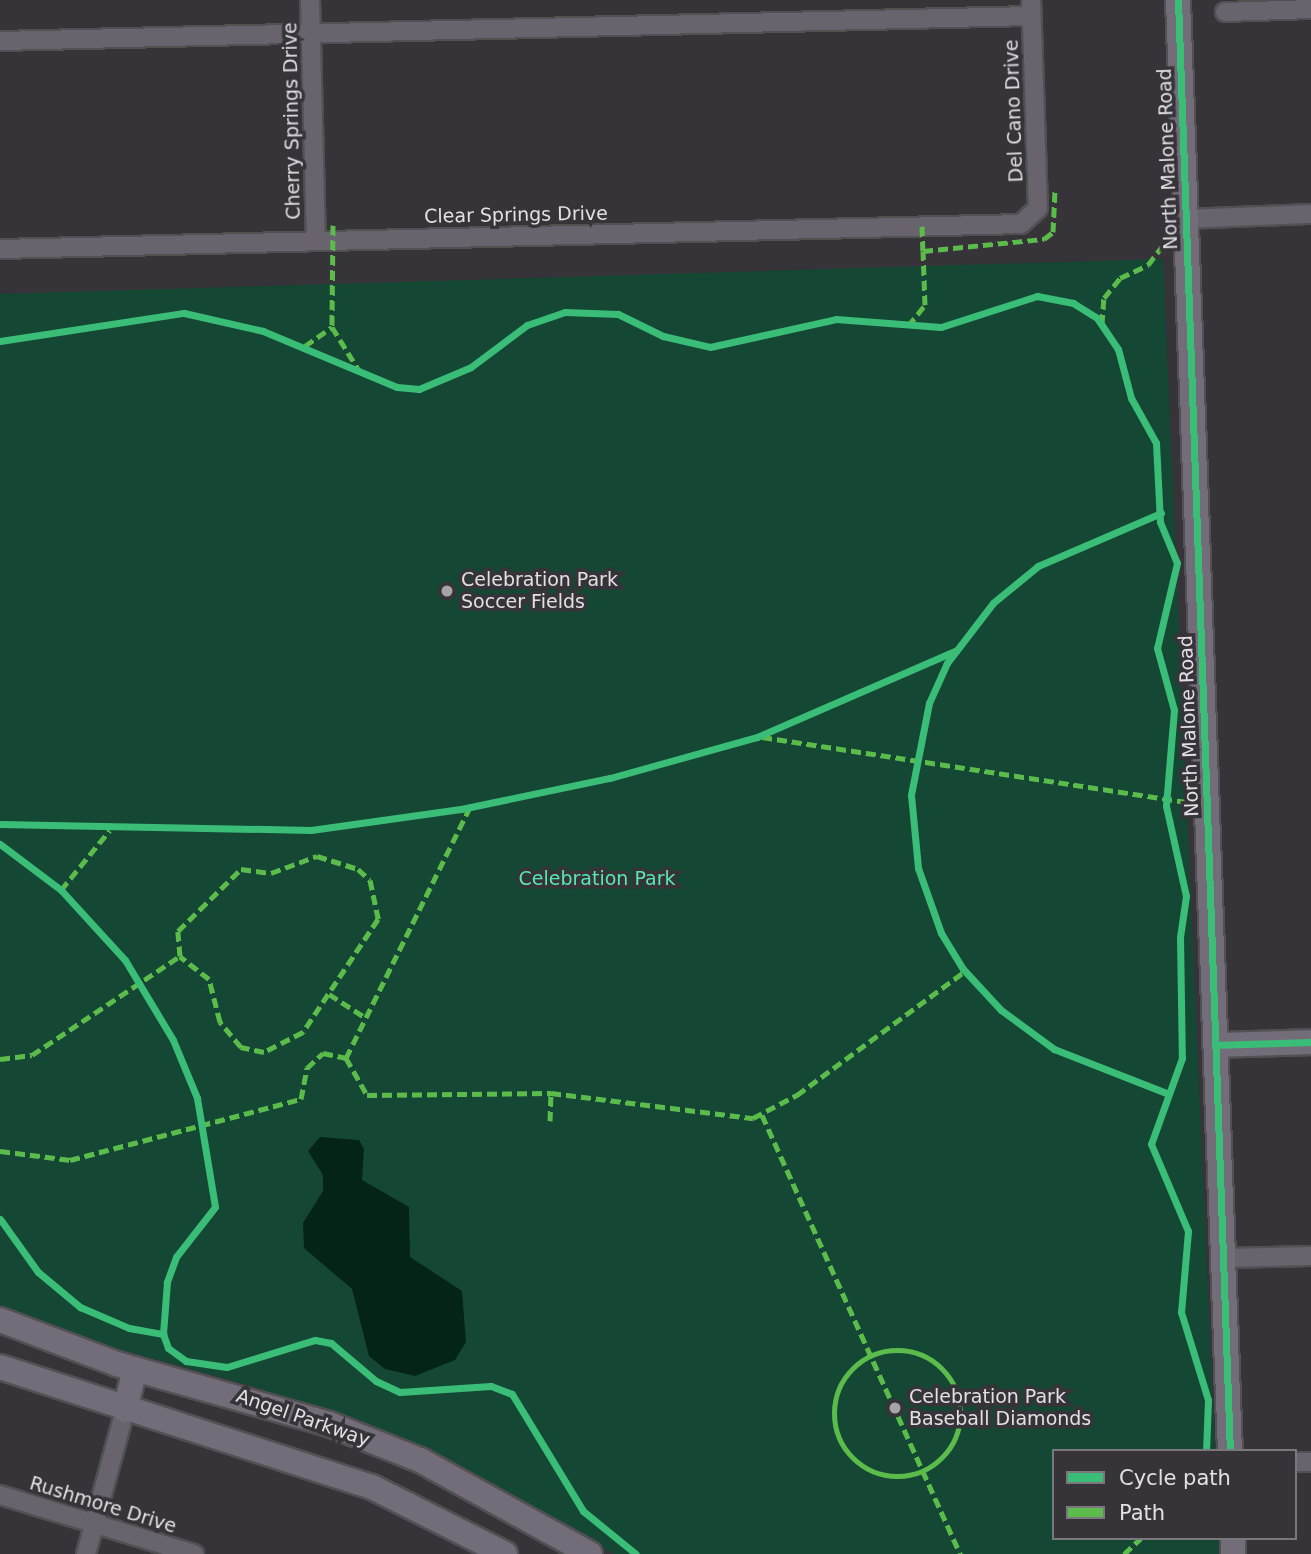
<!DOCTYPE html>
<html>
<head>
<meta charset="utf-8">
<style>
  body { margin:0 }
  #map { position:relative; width:1311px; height:1554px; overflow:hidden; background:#363438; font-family:"DejaVu Sans",sans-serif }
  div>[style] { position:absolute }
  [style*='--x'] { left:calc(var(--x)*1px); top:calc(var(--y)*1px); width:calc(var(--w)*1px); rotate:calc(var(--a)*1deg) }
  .green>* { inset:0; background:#144835 }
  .water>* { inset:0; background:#052418 }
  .roads { filter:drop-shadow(2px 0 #525053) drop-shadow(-2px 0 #525053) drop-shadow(0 2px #525053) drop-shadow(0 -2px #525053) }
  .street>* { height:18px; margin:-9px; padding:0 9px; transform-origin:9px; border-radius:9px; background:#68636d }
  .secondary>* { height:24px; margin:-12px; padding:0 12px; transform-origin:12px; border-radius:12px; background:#736c79 }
  .quiet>* { height:5px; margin-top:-2.5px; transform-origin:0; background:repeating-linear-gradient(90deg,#5cbc4b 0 10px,transparent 0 15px) }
  .quiet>.ring { margin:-2.5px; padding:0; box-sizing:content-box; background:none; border:5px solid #5cbc4b; border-radius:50% }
  .cycleway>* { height:7px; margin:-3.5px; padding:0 3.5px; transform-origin:3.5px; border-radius:3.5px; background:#3abd76 }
  .dots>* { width:19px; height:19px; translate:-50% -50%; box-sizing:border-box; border:4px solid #363339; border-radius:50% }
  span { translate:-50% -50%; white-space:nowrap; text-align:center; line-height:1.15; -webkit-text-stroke:7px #363339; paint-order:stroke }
  .street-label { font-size:19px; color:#e2e0e4 }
  .poi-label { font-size:19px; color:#e2e0e4 }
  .left { translate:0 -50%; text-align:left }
  .park-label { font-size:19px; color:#56e9b0 }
  .legend { position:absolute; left:1052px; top:1449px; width:245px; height:91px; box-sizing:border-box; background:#363339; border:2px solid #7b787d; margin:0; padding:9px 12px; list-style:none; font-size:21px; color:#e2e0e4 }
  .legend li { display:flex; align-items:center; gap:14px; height:35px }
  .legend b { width:35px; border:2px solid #7b787d }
</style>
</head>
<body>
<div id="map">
  <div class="green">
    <i style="clip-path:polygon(1163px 259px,1215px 1451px,1054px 1451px,1054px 1538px,1219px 1538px,1219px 1554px,614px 1554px,495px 1486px,261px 1389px,54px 1331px,0 1308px,0 294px)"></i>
  </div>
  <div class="water">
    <i style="clip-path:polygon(320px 1137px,359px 1140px,364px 1149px,362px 1180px,409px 1207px,410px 1257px,462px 1291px,466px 1342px,455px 1360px,415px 1376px,385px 1369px,369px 1356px,352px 1289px,304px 1248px,303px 1223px,323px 1191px,323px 1175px,308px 1151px)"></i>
  </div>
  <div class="roads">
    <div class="street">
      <i style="--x:310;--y:0;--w:240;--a:88.6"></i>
      <i style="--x:1225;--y:12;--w:86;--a:-2"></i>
      <i style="--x:0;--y:41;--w:1031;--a:-1.39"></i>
      <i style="--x:1186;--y:219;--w:125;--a:-2.3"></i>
      <i style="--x:0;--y:249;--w:1021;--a:-1.4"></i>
      <i style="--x:1021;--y:224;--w:23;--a:-43"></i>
      <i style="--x:1038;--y:208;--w:208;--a:-91.9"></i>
      <i style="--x:1224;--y:1258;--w:87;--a:-1.3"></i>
      <i style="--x:1295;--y:1462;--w:16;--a:0"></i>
      <i style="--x:0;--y:1495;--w:203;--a:16.9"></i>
      <i style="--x:86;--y:1554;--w:149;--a:-74.8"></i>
    </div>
    <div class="secondary">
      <i style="--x:1178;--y:0;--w:1452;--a:87.95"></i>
      <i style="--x:1217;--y:1045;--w:94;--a:-1.8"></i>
      <i style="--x:0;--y:1320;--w:125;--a:20.6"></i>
      <i style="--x:117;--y:1364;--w:220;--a:15.8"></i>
      <i style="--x:329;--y:1424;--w:98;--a:21.6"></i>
      <i style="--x:420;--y:1460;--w:194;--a:28.9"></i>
      <i style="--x:0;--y:1367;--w:391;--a:17.9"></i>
      <i style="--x:372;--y:1487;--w:149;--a:26.7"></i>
      <i style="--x:125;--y:1410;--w:42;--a:-76.3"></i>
      <i style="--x:1233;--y:1538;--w:16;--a:90"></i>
    </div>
  </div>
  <div class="quiet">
    <i style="--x:333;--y:225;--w:102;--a:90.6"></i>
    <i style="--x:332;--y:327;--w:49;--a:58.2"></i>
    <i style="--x:922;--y:226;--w:25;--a:88"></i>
    <i style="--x:1102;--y:324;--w:26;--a:-86"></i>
    <i style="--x:1104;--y:298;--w:26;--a:-51"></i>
    <i style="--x:1120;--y:278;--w:31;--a:-25"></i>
    <i style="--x:1148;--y:265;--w:31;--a:-53"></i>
    <i style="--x:1167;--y:240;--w:14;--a:-86"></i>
    <i style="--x:908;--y:326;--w:27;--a:-51"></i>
    <i style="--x:925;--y:305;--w:54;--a:-92.1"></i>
    <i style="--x:923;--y:251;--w:122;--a:-5.7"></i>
    <i style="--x:1044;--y:239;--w:11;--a:-38"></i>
    <i style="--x:1053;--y:232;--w:43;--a:-87.3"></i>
    <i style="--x:305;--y:346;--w:33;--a:-35"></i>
    <i style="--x:762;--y:737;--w:451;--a:8.7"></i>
    <i style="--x:317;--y:856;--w:43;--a:17.6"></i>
    <i style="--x:358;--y:869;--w:16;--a:43"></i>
    <i style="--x:370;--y:880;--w:40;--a:78"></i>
    <i style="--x:378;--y:919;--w:136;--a:123.6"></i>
    <i style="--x:303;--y:1032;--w:44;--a:152.9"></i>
    <i style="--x:264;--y:1052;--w:24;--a:-168"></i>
    <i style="--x:241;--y:1047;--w:33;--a:-130"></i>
    <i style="--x:220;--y:1022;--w:44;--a:-104.3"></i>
    <i style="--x:209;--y:979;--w:37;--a:-142"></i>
    <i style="--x:180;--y:956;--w:25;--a:-95"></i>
    <i style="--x:178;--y:931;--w:88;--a:-44.5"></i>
    <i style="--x:241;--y:869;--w:30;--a:8"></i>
    <i style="--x:271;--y:873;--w:49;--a:-20.3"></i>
    <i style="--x:61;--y:890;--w:77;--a:-50.8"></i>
    <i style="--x:329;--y:994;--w:44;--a:33"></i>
    <i style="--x:346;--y:1058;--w:280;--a:-63.7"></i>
    <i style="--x:0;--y:1059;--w:32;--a:-7"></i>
    <i style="--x:32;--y:1055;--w:178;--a:-33.8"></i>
    <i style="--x:762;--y:1115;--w:482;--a:65.7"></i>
    <i style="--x:550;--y:1121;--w:28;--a:-88"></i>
    <i style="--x:0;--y:1151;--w:71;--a:7.3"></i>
    <i style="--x:70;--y:1160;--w:239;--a:-14.8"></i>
    <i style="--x:301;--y:1099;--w:32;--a:-79"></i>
    <i style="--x:307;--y:1068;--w:22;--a:-43"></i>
    <i style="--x:323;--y:1053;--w:24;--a:12"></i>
    <i style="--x:346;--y:1058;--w:43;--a:60.4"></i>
    <i style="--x:367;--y:1095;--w:184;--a:-0.6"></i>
    <i style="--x:551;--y:1093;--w:204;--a:7.1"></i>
    <i style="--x:753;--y:1118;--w:50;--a:-27.6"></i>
    <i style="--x:797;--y:1095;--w:209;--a:-36.4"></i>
    <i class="ring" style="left:834px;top:1350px;width:121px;height:121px"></i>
    <i style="--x:1124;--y:1554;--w:23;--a:-43"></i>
  </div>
  <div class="cycleway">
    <i style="--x:1178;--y:0;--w:1452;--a:87.95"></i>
    <i style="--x:0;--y:341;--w:186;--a:-8.7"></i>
    <i style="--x:184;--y:313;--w:81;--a:12.8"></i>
    <i style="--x:263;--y:331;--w:145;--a:22.7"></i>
    <i style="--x:397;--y:387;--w:22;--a:5"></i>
    <i style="--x:419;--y:389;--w:56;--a:-22.9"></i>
    <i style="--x:471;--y:367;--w:70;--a:-36.9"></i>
    <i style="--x:527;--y:325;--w:40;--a:-18.9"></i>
    <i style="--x:565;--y:312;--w:53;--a:2.2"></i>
    <i style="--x:618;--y:314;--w:50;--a:26.1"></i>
    <i style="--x:663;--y:336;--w:48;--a:13.2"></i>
    <i style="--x:710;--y:347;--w:129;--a:-12.5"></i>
    <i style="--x:836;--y:319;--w:105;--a:4.4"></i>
    <i style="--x:941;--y:327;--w:101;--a:-17.9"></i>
    <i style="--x:1037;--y:296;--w:37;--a:11"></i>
    <i style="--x:1073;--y:303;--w:28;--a:32"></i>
    <i style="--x:1097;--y:318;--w:37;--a:56"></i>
    <i style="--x:1118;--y:349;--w:51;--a:75.1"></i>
    <i style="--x:1131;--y:398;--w:51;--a:60.9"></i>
    <i style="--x:1156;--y:443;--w:79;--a:87.1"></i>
    <i style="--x:1160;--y:522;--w:44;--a:67.5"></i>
    <i style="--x:1177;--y:563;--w:87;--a:103.2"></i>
    <i style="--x:1157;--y:648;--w:64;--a:74.7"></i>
    <i style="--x:1174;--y:710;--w:96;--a:94.8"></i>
    <i style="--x:1166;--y:806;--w:92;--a:77.5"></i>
    <i style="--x:1186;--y:896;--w:41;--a:98.3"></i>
    <i style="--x:1180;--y:937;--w:121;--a:89.1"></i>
    <i style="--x:1182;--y:1058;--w:91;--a:109.8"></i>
    <i style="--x:1151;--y:1144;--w:95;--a:67"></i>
    <i style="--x:1188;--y:1231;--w:81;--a:94.9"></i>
    <i style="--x:1181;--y:1312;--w:92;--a:72.9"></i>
    <i style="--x:1208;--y:1400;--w:51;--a:92.2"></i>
    <i style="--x:1161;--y:513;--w:134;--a:156.7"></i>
    <i style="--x:1038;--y:566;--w:58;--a:140.6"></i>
    <i style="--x:993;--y:603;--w:76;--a:127.5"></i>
    <i style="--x:947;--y:663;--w:44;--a:114.2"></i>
    <i style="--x:929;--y:703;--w:94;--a:101.1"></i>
    <i style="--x:911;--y:795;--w:73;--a:84.5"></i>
    <i style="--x:918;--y:868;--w:69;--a:70.5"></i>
    <i style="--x:941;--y:933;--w:42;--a:58.6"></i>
    <i style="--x:963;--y:969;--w:56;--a:47.2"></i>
    <i style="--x:1001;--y:1010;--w:66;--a:36.3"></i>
    <i style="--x:1054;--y:1049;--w:123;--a:21.4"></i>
    <i style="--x:0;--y:824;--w:311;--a:1.1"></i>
    <i style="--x:311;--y:830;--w:151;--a:-8"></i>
    <i style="--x:461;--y:809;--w:152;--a:-11.8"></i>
    <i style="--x:610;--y:778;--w:153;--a:-15.6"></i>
    <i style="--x:757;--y:737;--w:216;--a:-23.5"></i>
    <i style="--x:0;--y:844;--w:76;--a:37"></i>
    <i style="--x:61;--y:890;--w:95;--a:47.6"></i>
    <i style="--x:125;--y:960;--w:93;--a:59"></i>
    <i style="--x:173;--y:1040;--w:63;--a:67.5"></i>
    <i style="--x:197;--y:1098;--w:110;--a:80.6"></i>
    <i style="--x:215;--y:1207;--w:63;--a:128"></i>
    <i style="--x:176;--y:1257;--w:27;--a:110"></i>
    <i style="--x:167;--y:1282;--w:52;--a:94.4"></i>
    <i style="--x:1217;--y:1045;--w:94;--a:-1.8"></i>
    <i style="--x:0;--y:1219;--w:65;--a:54.4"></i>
    <i style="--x:38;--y:1272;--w:55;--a:39.8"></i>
    <i style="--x:80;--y:1307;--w:53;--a:23.2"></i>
    <i style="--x:129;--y:1328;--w:35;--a:10"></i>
    <i style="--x:163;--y:1334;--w:15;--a:70"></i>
    <i style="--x:168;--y:1348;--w:22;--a:36"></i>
    <i style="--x:186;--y:1361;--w:41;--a:8.3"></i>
    <i style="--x:227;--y:1367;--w:92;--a:-17.1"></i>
    <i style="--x:315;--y:1340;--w:16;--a:11"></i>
    <i style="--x:331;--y:1343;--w:59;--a:40.2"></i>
    <i style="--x:376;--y:1381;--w:26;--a:25"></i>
    <i style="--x:400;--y:1392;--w:91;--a:-3.8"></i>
    <i style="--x:491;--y:1386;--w:22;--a:21"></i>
    <i style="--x:512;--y:1394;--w:137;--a:58.7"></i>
    <i style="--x:583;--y:1511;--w:68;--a:39.1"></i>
  </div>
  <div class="dots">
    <i style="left:447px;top:591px;background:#a6a4a8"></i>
    <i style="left:895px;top:1408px;background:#a6a4a8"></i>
  </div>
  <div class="street-label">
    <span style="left:1014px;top:111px;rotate:-92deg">Del Cano Drive</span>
    <span style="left:292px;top:121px;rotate:-91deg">Cherry Springs Drive</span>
    <span style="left:1168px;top:159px;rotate:-92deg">North Malone Road</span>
    <span style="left:516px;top:215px;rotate:-1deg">Clear Springs Drive</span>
    <span style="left:1189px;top:726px;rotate:-92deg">North Malone Road</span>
    <span style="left:303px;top:1418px;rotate:19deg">Angel Parkway</span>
    <span style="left:103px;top:1505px;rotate:17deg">Rushmore Drive</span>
  </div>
  <div class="poi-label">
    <span class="left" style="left:461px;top:591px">Celebration Park<br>Soccer Fields</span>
    <span class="left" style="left:909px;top:1408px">Celebration Park<br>Baseball Diamonds</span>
  </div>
  <div class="park-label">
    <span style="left:597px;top:879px">Celebration Park</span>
  </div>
  <ul class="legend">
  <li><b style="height:9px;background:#3abd76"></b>Cycle path</li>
  <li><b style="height:9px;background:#5cbc4b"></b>Path</li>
  </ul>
</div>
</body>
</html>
